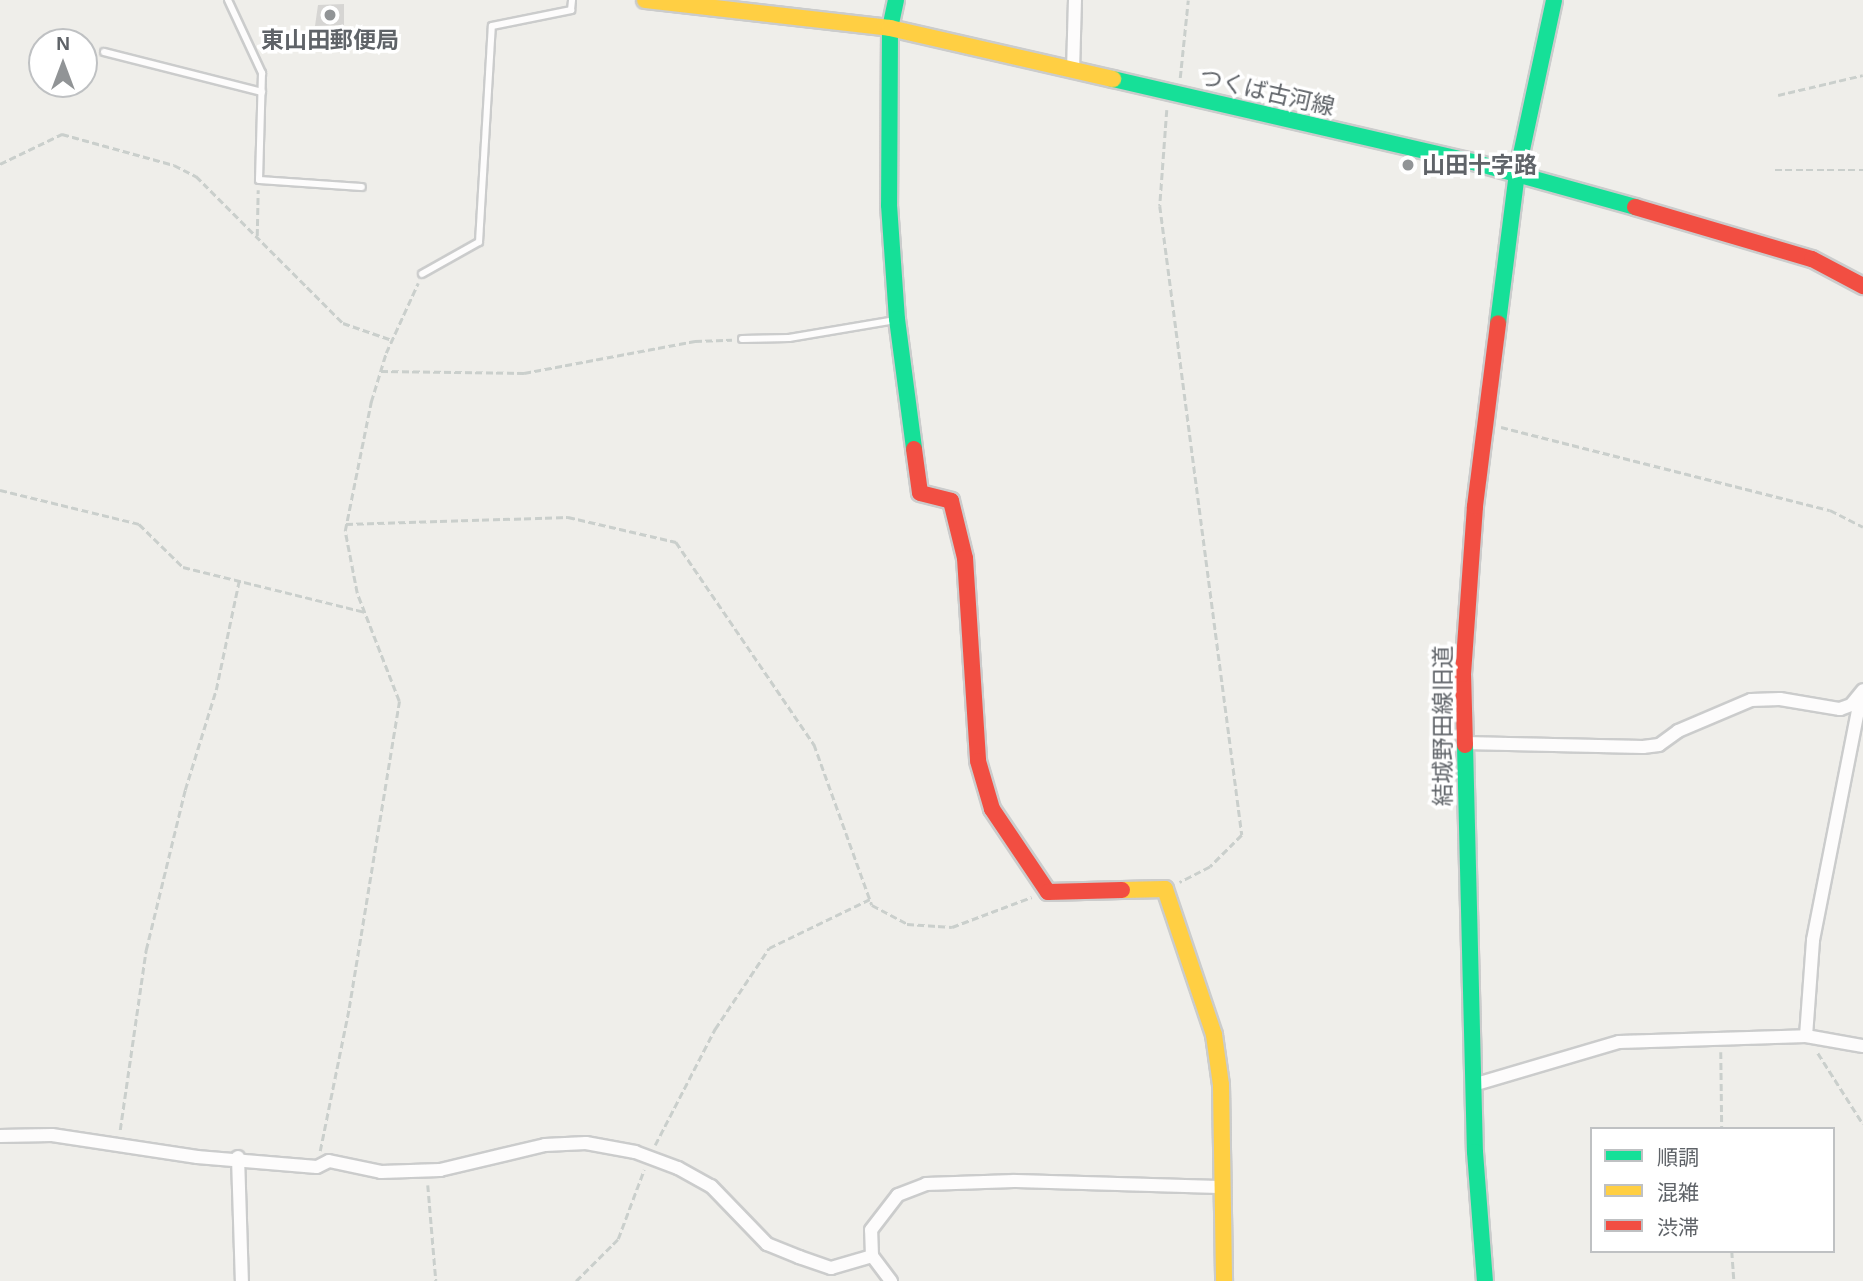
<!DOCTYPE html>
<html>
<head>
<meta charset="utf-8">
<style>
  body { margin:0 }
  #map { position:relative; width:1863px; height:1281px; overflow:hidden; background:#efeeea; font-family:Arial,"Noto Sans JP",sans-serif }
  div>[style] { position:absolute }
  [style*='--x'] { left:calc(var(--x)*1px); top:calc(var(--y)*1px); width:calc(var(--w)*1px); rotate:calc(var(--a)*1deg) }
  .building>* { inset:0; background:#d6d5d3 }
  .path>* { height:2.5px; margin-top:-1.25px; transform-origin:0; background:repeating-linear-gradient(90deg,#cacfcc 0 7px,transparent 0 10.5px) }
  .roads { filter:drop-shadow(2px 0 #cbcccc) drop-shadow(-2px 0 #cbcccc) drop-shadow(0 2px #cbcccc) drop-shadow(0 -2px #cbcccc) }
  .lane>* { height:6px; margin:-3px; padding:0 3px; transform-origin:3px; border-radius:3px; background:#fdfcfc }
  .street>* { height:12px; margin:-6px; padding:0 6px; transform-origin:6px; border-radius:6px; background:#fdfcfc }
  .fast>* { height:16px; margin:-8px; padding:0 8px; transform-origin:8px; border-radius:8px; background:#16e098 }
  .slow>* { height:16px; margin:-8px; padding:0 8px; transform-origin:8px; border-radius:8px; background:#ffcf43 }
  .jam>* { height:16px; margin:-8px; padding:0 8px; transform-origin:8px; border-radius:8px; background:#f24e42 }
  .dots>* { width:19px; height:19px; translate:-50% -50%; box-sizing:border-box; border:4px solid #fff; border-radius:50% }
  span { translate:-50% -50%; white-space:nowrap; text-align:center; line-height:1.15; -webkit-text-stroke:7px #fff; paint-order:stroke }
  .poi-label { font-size:23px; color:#5f6368; font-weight:700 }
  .left { translate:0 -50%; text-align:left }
  .street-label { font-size:23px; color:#5f6368 }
  .legend { position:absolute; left:1590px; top:1127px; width:245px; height:126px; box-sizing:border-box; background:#fff; border:2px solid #bfc1c3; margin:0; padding:9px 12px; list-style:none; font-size:21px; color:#5f6368 }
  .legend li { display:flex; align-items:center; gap:14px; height:35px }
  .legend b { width:35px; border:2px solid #bfc1c3 }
  .north { position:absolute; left:28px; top:28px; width:70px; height:70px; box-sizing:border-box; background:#fff; border:2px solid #bfc1c3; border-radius:50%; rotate:0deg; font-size:19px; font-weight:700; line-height:28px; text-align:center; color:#5f6368 }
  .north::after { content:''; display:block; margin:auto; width:24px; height:32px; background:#919496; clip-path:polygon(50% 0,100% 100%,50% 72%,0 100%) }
</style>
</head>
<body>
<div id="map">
  <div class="building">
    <i style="clip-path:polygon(344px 4px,344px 25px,315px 26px,318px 5px)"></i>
  </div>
  <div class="path">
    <i style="--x:1180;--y:78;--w:78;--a:-84.1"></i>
    <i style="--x:1778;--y:95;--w:87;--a:-13.2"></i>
    <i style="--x:1167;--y:110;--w:96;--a:94.2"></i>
    <i style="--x:1160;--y:206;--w:634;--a:82.57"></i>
    <i style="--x:1242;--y:835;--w:45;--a:135"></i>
    <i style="--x:1210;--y:867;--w:34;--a:153"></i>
    <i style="--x:0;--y:164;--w:69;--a:-25.8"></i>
    <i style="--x:62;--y:134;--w:116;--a:15.5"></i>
    <i style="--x:174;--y:165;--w:25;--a:27"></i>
    <i style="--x:196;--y:176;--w:208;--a:45"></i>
    <i style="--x:343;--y:323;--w:52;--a:19.1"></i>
    <i style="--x:1775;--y:170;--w:88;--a:0"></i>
    <i style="--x:257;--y:236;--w:46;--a:-88.8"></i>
    <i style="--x:381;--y:371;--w:143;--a:0.8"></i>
    <i style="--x:524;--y:373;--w:174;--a:-10.6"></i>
    <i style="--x:695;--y:341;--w:37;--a:-2"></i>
    <i style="--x:1501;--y:427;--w:339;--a:14.2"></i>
    <i style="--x:1830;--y:510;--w:37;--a:27"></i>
    <i style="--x:0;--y:490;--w:143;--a:13.7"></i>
    <i style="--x:139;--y:524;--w:62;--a:44.3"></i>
    <i style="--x:183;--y:567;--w:187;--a:13.9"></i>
    <i style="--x:346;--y:524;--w:222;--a:-1.8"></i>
    <i style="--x:568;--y:517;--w:111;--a:13"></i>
    <i style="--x:676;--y:542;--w:245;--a:55.7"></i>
    <i style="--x:814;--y:744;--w:171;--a:70.2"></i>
    <i style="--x:872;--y:905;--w:40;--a:28"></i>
    <i style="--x:907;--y:924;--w:45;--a:3.8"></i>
    <i style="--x:952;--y:927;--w:85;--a:-20.6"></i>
    <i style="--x:1721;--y:1052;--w:77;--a:89.3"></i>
    <i style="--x:1818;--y:1053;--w:84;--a:57.6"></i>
    <i style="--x:120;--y:1130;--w:182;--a:-81.8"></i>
    <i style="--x:146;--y:950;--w:165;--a:-76.3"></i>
    <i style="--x:185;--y:790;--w:105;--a:-72.8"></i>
    <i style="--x:216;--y:690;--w:111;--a:-78.1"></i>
    <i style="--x:655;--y:1145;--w:131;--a:-62.7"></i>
    <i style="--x:715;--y:1029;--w:97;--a:-56.3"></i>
    <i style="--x:769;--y:948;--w:112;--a:-25.9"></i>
    <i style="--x:320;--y:1151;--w:146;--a:-78.5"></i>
    <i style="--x:349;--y:1008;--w:311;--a:-80.7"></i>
    <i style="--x:399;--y:701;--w:116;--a:-111.3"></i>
    <i style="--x:357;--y:593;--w:63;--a:-101"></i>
    <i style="--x:345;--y:531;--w:132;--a:-78.6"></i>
    <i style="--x:371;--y:402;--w:51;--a:-73"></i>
    <i style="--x:386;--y:353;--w:77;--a:-65.4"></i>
    <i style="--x:428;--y:1185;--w:96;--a:85.2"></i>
    <i style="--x:1732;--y:1251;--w:30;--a:86"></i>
    <i style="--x:576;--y:1281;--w:59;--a:-45"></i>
    <i style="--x:618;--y:1239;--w:74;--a:-69.4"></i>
  </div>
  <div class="roads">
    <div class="lane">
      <i style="--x:228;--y:0;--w:81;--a:65"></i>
      <i style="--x:262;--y:73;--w:107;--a:91.6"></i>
      <i style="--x:259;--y:180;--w:103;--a:3.9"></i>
      <i style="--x:104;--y:52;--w:163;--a:14.2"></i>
      <i style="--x:422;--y:274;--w:65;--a:-29.3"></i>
      <i style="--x:479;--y:242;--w:216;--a:-86.6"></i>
      <i style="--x:492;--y:26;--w:81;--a:-11.4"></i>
      <i style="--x:571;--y:10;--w:10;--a:-84"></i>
      <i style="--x:742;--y:339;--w:47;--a:-1.2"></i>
      <i style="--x:789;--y:338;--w:108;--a:-9.6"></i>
    </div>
    <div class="street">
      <i style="--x:1073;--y:71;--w:71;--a:-88.4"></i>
      <i style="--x:1464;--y:743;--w:179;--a:1.3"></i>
      <i style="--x:1643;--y:747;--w:16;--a:-7"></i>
      <i style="--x:1659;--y:745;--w:24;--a:-36"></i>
      <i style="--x:1678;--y:731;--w:79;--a:-23"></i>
      <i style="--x:1751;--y:700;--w:29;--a:-2"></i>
      <i style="--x:1780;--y:699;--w:61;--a:9.5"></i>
      <i style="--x:1840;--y:709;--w:12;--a:-20"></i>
      <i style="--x:1851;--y:705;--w:19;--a:-51"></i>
      <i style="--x:1806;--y:1036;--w:96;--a:-85.8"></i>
      <i style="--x:1813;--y:940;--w:250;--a:-78.9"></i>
      <i style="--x:1473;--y:1085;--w:152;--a:-16.4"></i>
      <i style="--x:1619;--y:1042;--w:187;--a:-1.8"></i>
      <i style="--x:1806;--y:1036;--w:58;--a:10"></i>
      <i style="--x:0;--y:1136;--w:52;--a:-1.1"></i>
      <i style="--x:52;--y:1135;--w:147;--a:8.6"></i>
      <i style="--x:197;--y:1157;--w:120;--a:4.8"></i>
      <i style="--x:317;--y:1167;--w:13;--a:-27"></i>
      <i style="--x:329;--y:1161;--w:53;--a:11.9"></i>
      <i style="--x:381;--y:1172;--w:59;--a:-1.9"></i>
      <i style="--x:440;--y:1170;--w:108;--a:-13.4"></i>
      <i style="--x:545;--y:1145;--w:41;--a:-2.8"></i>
      <i style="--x:586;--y:1143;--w:50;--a:10.4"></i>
      <i style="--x:635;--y:1152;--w:46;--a:20.4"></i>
      <i style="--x:678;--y:1168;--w:38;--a:29"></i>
      <i style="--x:711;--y:1186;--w:81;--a:46"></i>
      <i style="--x:767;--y:1244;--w:35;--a:22"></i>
      <i style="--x:799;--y:1257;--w:34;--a:19"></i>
      <i style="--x:831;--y:1268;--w:43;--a:-16.3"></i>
      <i style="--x:238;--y:1157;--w:124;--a:88.2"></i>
      <i style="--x:891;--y:1281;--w:31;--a:-127"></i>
      <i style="--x:872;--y:1256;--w:26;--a:-92"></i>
      <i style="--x:871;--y:1230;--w:44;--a:-52.4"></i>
      <i style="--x:898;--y:1195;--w:30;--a:-21"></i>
      <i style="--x:926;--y:1184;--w:88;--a:-2"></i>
      <i style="--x:1014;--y:1181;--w:207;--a:1.7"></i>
    </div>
    <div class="fast">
      <i style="--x:896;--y:0;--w:29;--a:102"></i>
      <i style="--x:890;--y:28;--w:177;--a:90.3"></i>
      <i style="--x:889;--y:205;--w:114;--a:86"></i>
      <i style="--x:897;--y:319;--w:131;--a:82.5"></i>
      <i style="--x:1113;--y:79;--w:369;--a:13"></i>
      <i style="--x:1473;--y:162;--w:168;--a:15.5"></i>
      <i style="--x:1517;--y:173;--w:177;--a:-77.9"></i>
      <i style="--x:1498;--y:323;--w:151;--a:-82.8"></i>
      <i style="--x:1465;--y:745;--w:407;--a:88.6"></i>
      <i style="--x:1475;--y:1152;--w:129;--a:85.6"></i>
    </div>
    <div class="slow">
      <i style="--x:645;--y:0;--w:247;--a:6.5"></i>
      <i style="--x:890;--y:28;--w:229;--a:12.9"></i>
      <i style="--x:1122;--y:890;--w:43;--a:-1.3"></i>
      <i style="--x:1165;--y:889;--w:154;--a:71.4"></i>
      <i style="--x:1214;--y:1035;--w:50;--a:82"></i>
      <i style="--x:1221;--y:1085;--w:196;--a:89.1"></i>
    </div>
    <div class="jam">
      <i style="--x:1635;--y:207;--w:184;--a:16.4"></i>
      <i style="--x:1812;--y:259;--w:58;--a:27.9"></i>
      <i style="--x:914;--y:449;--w:44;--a:82.2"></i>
      <i style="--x:920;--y:493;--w:32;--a:14"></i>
      <i style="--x:951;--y:501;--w:59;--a:76.2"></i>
      <i style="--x:965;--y:558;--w:203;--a:86.3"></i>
      <i style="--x:978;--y:761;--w:50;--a:73.7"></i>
      <i style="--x:992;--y:809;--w:100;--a:56"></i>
      <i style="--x:1048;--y:892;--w:74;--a:-1.5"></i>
      <i style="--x:1465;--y:745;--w:71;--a:-91.6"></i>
      <i style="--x:1463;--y:674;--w:168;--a:-85.9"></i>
      <i style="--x:1475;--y:506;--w:184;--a:-82.8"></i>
    </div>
  </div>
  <div class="dots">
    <i style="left:330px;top:15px;background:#919496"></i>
    <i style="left:1408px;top:165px;background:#919496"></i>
  </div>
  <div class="poi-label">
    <span style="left:330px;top:40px">東山田郵便局</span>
    <span class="left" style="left:1422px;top:165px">山田十字路</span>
  </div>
  <div class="street-label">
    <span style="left:1267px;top:92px;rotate:13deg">つくば古河線</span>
    <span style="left:1443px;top:726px;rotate:-90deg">結城野田線旧道</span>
  </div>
  <ul class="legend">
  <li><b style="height:9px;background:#16e098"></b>順調</li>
  <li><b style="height:9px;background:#ffcf43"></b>混雑</li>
  <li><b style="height:9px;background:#f24e42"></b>渋滞</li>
  </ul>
  <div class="north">N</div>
</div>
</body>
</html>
